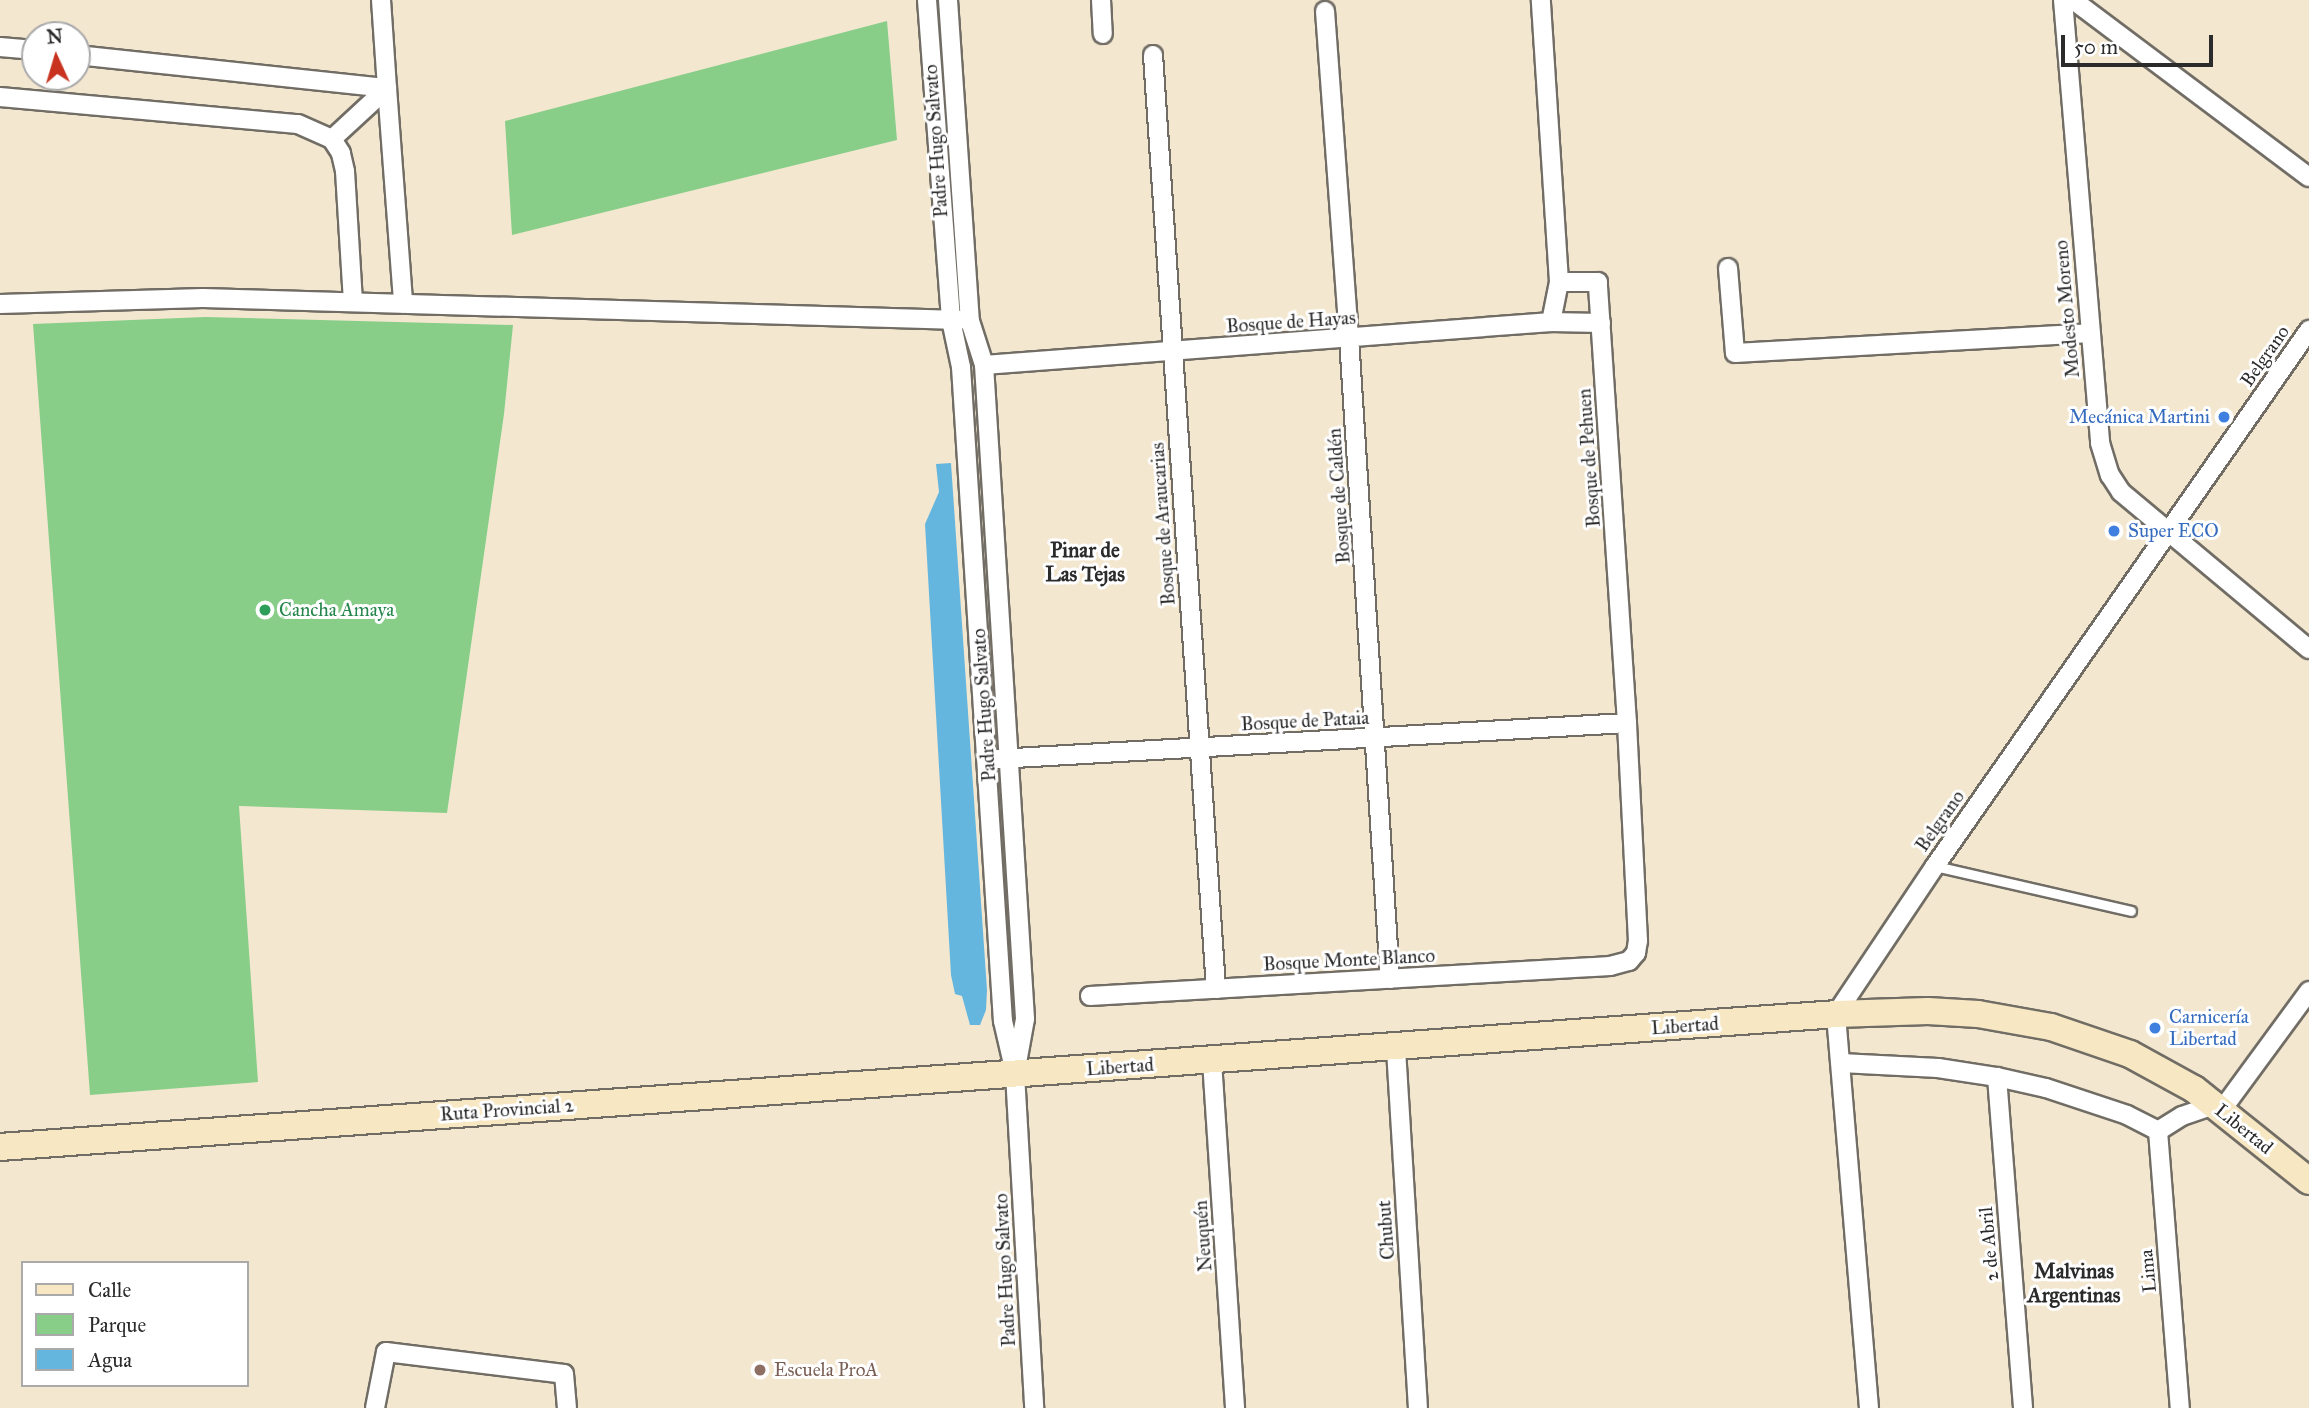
<!DOCTYPE html>
<html>
<head>
<meta charset="utf-8">
<style>
  body { margin:0 }
  #map { position:relative; width:2309px; height:1408px; overflow:hidden; background:#f3e7d0; font-family:"IM FELL Great Primer",serif }
  div>[style] { position:absolute }
  [style*='--x'] { left:calc(var(--x)*1px); top:calc(var(--y)*1px); width:calc(var(--w)*1px); rotate:calc(var(--a)*1deg) }
  .green>* { inset:0; background:#88ce89 }
  .water>* { inset:0; background:#64b6df }
  .roads { filter:drop-shadow(2px 0 #716d65) drop-shadow(-2px 0 #716d65) drop-shadow(0 2px #716d65) drop-shadow(0 -2px #716d65) }
  .lane>* { height:9px; margin:-4.5px; padding:0 4.5px; transform-origin:4.5px; border-radius:4.5px; background:#fff }
  .street>* { height:18px; margin:-9px; padding:0 9px; transform-origin:9px; border-radius:9px; background:#fff }
  .secondary>* { height:26px; margin:-13px; padding:0 13px; transform-origin:13px; border-radius:13px; background:#f7e8c3 }
  .dots>* { width:19px; height:19px; translate:-50% -50%; box-sizing:border-box; border:4px solid #fff; border-radius:50% }
  span { translate:-50% -50%; white-space:nowrap; text-align:center; line-height:1.15; -webkit-text-stroke:6px #fff; paint-order:stroke }
  .street-label { font-size:19px; color:#2b2b2b }
  .shop-label { font-size:19px; color:#366cbe }
  .right { translate:-100% -50%; text-align:right }
  .left { translate:0 -50%; text-align:left }
  .leisure-label { font-size:19px; color:#27864d }
  .education-label { font-size:19px; color:#785e54 }
  .neighbourhood-label { font-size:21px; color:#2b2b2b; font-weight:700 }
  .legend { position:absolute; left:21px; top:1261px; width:228px; height:126px; box-sizing:border-box; background:#fff; border:2px solid #aaa; margin:0; padding:9px 12px; list-style:none; font-size:21px; color:#2b2b2b }
  .legend li { display:flex; align-items:center; gap:14px; height:35px }
  .legend b { width:35px; border:2px solid #aaa }
  .north { position:absolute; left:21px; top:21px; width:70px; height:70px; box-sizing:border-box; background:#fff; border:2px solid #aaa; border-radius:50%; rotate:356deg; font-size:19px; font-weight:700; line-height:28px; text-align:center; color:#2b2b2b }
  .north::after { content:''; display:block; margin:auto; width:24px; height:32px; background:#c8321e; clip-path:polygon(50% 0,100% 100%,50% 72%,0 100%) }
  .scale { position:absolute; left:2061px; top:35px; width:152px; height:32px; box-sizing:border-box; border:4px solid #2b2b2b; border-top:0; padding-left:9px; font-size:21px; line-height:24px; white-space:nowrap; color:#2b2b2b; -webkit-text-stroke:5px #fff; paint-order:stroke }
</style>
</head>
<body>
<div id="map">
  <div class="green">
    <i style="clip-path:polygon(887px 21px,897px 140px,512px 235px,505px 121px)"></i>
    <i style="clip-path:polygon(205px 317px,513px 325px,504px 414px,447px 813px,239px 806px,258px 1082px,90px 1095px,33px 324px)"></i>
  </div>
  <div class="water">
    <i style="clip-path:polygon(951px 463px,987px 990px,986px 1010px,980px 1025px,970px 1025px,962px 996px,955px 994px,951px 975px,925px 524px,939px 492px,936px 464px)"></i>
  </div>
  <div class="roads">
    <div class="lane">
      <i style="--x:1935;--y:866;--w:201;--a:12.9"></i>
    </div>
    <div class="street">
      <i style="--x:927;--y:0;--w:321;--a:85.7"></i>
      <i style="--x:951;--y:320;--w:48;--a:78"></i>
      <i style="--x:961;--y:367;--w:655;--a:86.33"></i>
      <i style="--x:1003;--y:1021;--w:44;--a:76.9"></i>
      <i style="--x:948;--y:0;--w:322;--a:86.1"></i>
      <i style="--x:970;--y:321;--w:46;--a:72.3"></i>
      <i style="--x:984;--y:365;--w:655;--a:86.41"></i>
      <i style="--x:1025;--y:1019;--w:56;--a:100.3"></i>
      <i style="--x:1015;--y:1074;--w:335;--a:86.7"></i>
      <i style="--x:1101;--y:0;--w:34;--a:87"></i>
      <i style="--x:2063;--y:0;--w:445;--a:85.2"></i>
      <i style="--x:2100;--y:443;--w:34;--a:73"></i>
      <i style="--x:2110;--y:475;--w:20;--a:57"></i>
      <i style="--x:2121;--y:492;--w:245;--a:39.9"></i>
      <i style="--x:2073;--y:0;--w:295;--a:36.9"></i>
      <i style="--x:1325;--y:11;--w:328;--a:85.8"></i>
      <i style="--x:1349;--y:338;--w:642;--a:86.34"></i>
      <i style="--x:0;--y:47;--w:35;--a:5"></i>
      <i style="--x:77;--y:55;--w:312;--a:6.1"></i>
      <i style="--x:387;--y:88;--w:216;--a:85.7"></i>
      <i style="--x:1153;--y:55;--w:936;--a:86.14"></i>
      <i style="--x:0;--y:97;--w:299;--a:5.2"></i>
      <i style="--x:298;--y:124;--w:37;--a:24"></i>
      <i style="--x:1728;--y:268;--w:85;--a:85.3"></i>
      <i style="--x:1735;--y:353;--w:356;--a:-3.2"></i>
      <i style="--x:353;--y:302;--w:131;--a:-93.5"></i>
      <i style="--x:345;--y:171;--w:18;--a:-103"></i>
      <i style="--x:341;--y:153;--w:17;--a:-123"></i>
      <i style="--x:332;--y:139;--w:75;--a:-42.8"></i>
      <i style="--x:387;--y:88;--w:88;--a:-93.9"></i>
      <i style="--x:0;--y:304;--w:203;--a:-1.7"></i>
      <i style="--x:203;--y:298;--w:757;--a:1.66"></i>
      <i style="--x:1551;--y:322;--w:41;--a:-78.7"></i>
      <i style="--x:984;--y:365;--w:569;--a:-4.34"></i>
      <i style="--x:1551;--y:322;--w:50;--a:1.1"></i>
      <i style="--x:997;--y:759;--w:631;--a:-3.27"></i>
      <i style="--x:1090;--y:996;--w:521;--a:-3.3"></i>
      <i style="--x:1610;--y:966;--w:20;--a:-15"></i>
      <i style="--x:1629;--y:961;--w:11;--a:-49"></i>
      <i style="--x:1636;--y:953;--w:12;--a:-81"></i>
      <i style="--x:1638;--y:941;--w:218;--a:-92.9"></i>
      <i style="--x:1627;--y:723;--w:442;--a:-93.8"></i>
      <i style="--x:1598;--y:282;--w:39;--a:180"></i>
      <i style="--x:1559;--y:282;--w:283;--a:-93.7"></i>
      <i style="--x:1396;--y:1049;--w:360;--a:86.5"></i>
      <i style="--x:1212;--y:1061;--w:348;--a:86.2"></i>
      <i style="--x:1841;--y:1063;--w:97;--a:3"></i>
      <i style="--x:1938;--y:1068;--w:60;--a:8.7"></i>
      <i style="--x:1997;--y:1077;--w:50;--a:12.7"></i>
      <i style="--x:2046;--y:1088;--w:85;--a:18.4"></i>
      <i style="--x:2127;--y:1115;--w:35;--a:27"></i>
      <i style="--x:1997;--y:1077;--w:332;--a:85.5"></i>
      <i style="--x:2221;--y:1111;--w:149;--a:-53.7"></i>
      <i style="--x:2158;--y:1131;--w:278;--a:85.5"></i>
      <i style="--x:2158;--y:1131;--w:28;--a:-32"></i>
      <i style="--x:2182;--y:1116;--w:34;--a:-19"></i>
      <i style="--x:375;--y:1408;--w:57;--a:-78.9"></i>
      <i style="--x:386;--y:1352;--w:179;--a:7"></i>
      <i style="--x:564;--y:1374;--w:34;--a:85"></i>
      <i style="--x:1869;--y:1408;--w:395;--a:-94.8"></i>
      <i style="--x:1836;--y:1014;--w:178;--a:-56.2"></i>
      <i style="--x:1935;--y:866;--w:654;--a:-55.09"></i>
    </div>
    <div class="secondary">
      <i style="--x:0;--y:1147;--w:1841;--a:-4.14"></i>
      <i style="--x:1836;--y:1014;--w:92;--a:-1.9"></i>
      <i style="--x:1928;--y:1011;--w:50;--a:3.4"></i>
      <i style="--x:1978;--y:1014;--w:74;--a:10.1"></i>
      <i style="--x:2051;--y:1027;--w:83;--a:18.9"></i>
      <i style="--x:2130;--y:1054;--w:73;--a:28.7"></i>
      <i style="--x:2194;--y:1089;--w:147;--a:38.7"></i>
    </div>
  </div>
  <div class="dots">
    <i style="left:2224px;top:417px;background:#3f7fe0"></i>
    <i style="left:2114px;top:531px;background:#3f7fe0"></i>
    <i style="left:265px;top:610px;background:#2e9e5b"></i>
    <i style="left:2155px;top:1028px;background:#3f7fe0"></i>
    <i style="left:760px;top:1370px;background:#8d6e63"></i>
  </div>
  <div class="street-label">
    <span style="left:936px;top:141px;rotate:-94deg">Padre Hugo Salvato</span>
    <span style="left:2067px;top:309px;rotate:-95deg">Modesto Moreno</span>
    <span style="left:1291px;top:322px;rotate:-4deg">Bosque de Hayas</span>
    <span style="left:2265px;top:356px;rotate:-55deg">Belgrano</span>
    <span style="left:1589px;top:458px;rotate:-94deg">Bosque de Pehuen</span>
    <span style="left:1339px;top:496px;rotate:-94deg">Bosque de Caldén</span>
    <span style="left:1163px;top:524px;rotate:-94deg">Bosque de Araucarias</span>
    <span style="left:984px;top:705px;rotate:-94deg">Padre Hugo Salvato</span>
    <span style="left:1305px;top:721px;rotate:-3deg">Bosque de Pataia</span>
    <span style="left:1940px;top:821px;rotate:-55deg">Belgrano</span>
    <span style="left:1349px;top:960px;rotate:-3deg">Bosque Monte Blanco</span>
    <span style="left:1685px;top:1026px;rotate:-4deg">Libertad</span>
    <span style="left:1120px;top:1067px;rotate:-4deg">Libertad</span>
    <span style="left:507px;top:1110px;rotate:-4deg">Ruta Provincial 2</span>
    <span style="left:2244px;top:1129px;rotate:39deg">Libertad</span>
    <span style="left:1386px;top:1230px;rotate:-94deg">Chubut</span>
    <span style="left:1203px;top:1236px;rotate:-94deg">Neuquén</span>
    <span style="left:1989px;top:1244px;rotate:-95deg">2 de Abril</span>
    <span style="left:1005px;top:1270px;rotate:-93deg">Padre Hugo Salvato</span>
    <span style="left:2148px;top:1271px;rotate:-95deg">Lima</span>
  </div>
  <div class="shop-label">
    <span class="right" style="left:2210px;top:417px">Mecánica Martini</span>
    <span class="left" style="left:2128px;top:531px">Super ECO</span>
    <span class="left" style="left:2169px;top:1028px">Carnicería<br>Libertad</span>
  </div>
  <div class="leisure-label">
    <span class="left" style="left:279px;top:610px">Cancha Amaya</span>
  </div>
  <div class="education-label">
    <span class="left" style="left:774px;top:1370px">Escuela ProA</span>
  </div>
  <div class="neighbourhood-label">
    <span style="left:1085px;top:562px">Pinar de<br>Las Tejas</span>
    <span style="left:2074px;top:1283px">Malvinas<br>Argentinas</span>
  </div>
  <ul class="legend">
  <li><b style="height:9px;background:#f7e8c3"></b>Calle</li>
  <li><b style="height:19px;background:#88ce89"></b>Parque</li>
  <li><b style="height:19px;background:#64b6df"></b>Agua</li>
  </ul>
  <div class="north">N</div>
  <div class="scale">50 m</div>
</div>
</body>
</html>
